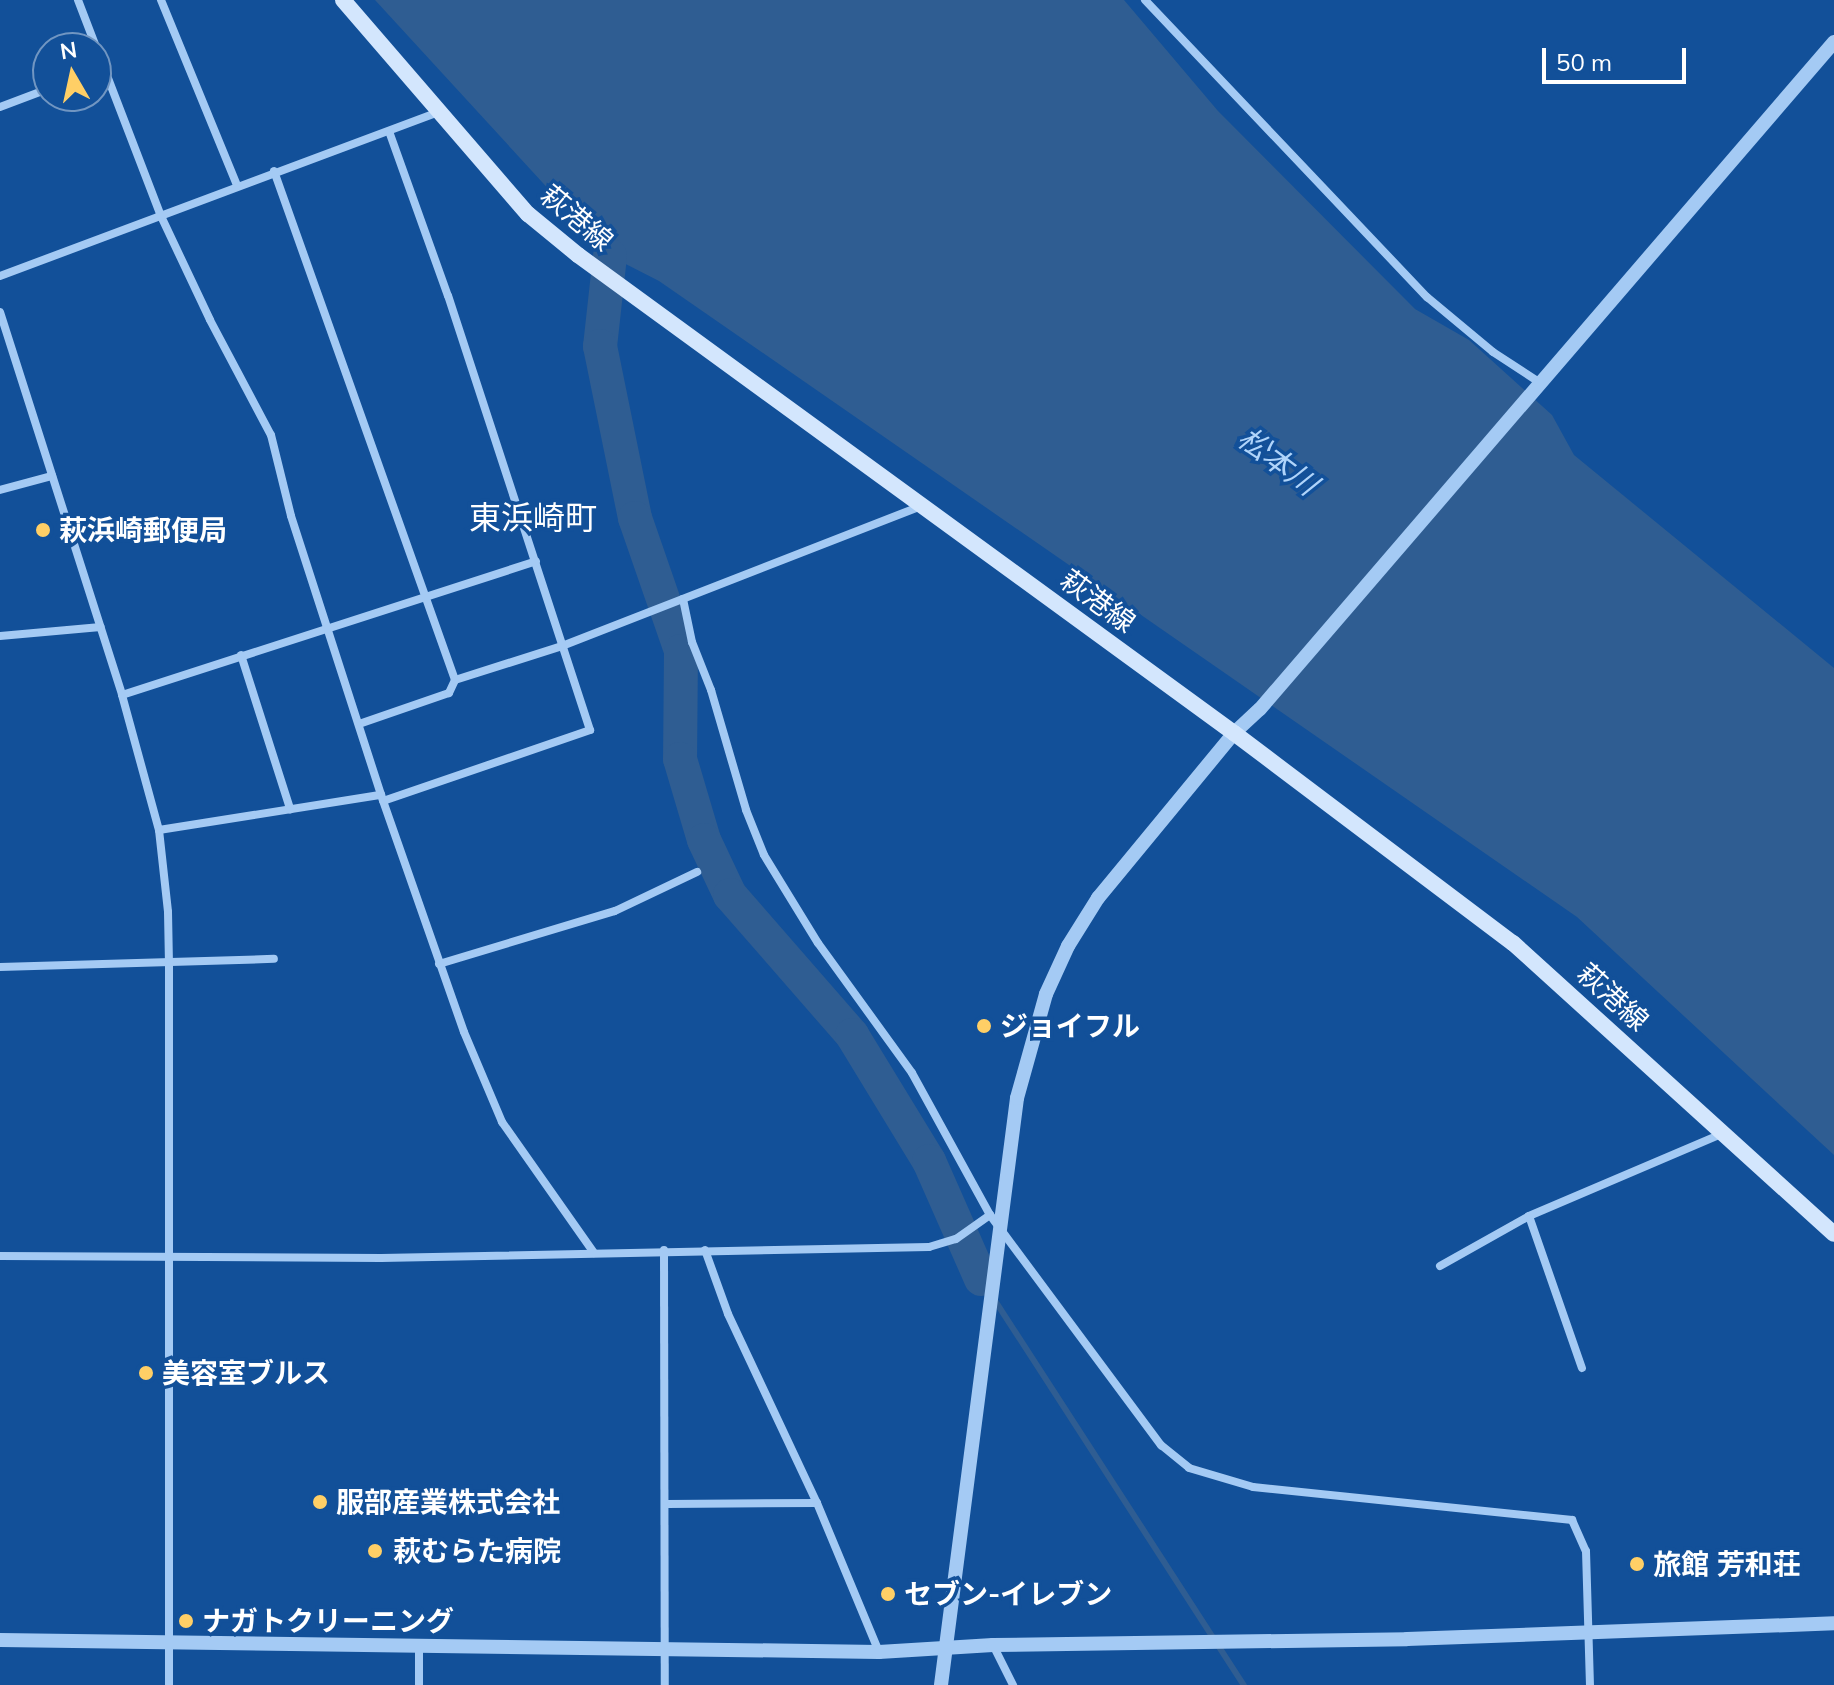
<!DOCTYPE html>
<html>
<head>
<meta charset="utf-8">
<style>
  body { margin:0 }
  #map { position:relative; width:1834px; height:1685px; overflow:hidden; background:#125099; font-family:Mulish,"Noto Sans JP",sans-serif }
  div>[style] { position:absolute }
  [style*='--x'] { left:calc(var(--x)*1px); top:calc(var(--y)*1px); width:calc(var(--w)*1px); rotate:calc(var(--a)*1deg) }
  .water>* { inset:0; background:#2f5d92 }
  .stream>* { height:6px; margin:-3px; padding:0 3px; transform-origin:3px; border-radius:3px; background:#2f5d92 }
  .river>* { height:34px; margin:-17px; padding:0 17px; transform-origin:17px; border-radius:17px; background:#2f5d92 }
  .minor>* { height:8px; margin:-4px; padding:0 4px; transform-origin:4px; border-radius:4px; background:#a4caf4 }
  .tertiary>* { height:14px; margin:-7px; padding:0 7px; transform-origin:7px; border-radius:7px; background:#a4caf4 }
  .secondary>* { height:16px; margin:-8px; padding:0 8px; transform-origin:8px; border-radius:8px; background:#d3e6fd }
  .dots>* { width:22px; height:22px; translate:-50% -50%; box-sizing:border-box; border:4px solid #125099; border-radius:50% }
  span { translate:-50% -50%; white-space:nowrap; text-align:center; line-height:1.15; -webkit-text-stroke:7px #125099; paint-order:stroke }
  .street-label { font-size:28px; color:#fff }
  .poi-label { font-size:28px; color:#fff; font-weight:700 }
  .left { translate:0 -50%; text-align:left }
  .water-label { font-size:30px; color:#b0d4fa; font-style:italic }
  .quarter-label { font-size:32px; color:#fff }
  .north { position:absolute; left:32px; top:32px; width:80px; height:80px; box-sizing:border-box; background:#125099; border:2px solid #7196c2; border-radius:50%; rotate:351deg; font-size:22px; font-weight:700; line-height:32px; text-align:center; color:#fff }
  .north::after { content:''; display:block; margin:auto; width:28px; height:36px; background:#ffcf66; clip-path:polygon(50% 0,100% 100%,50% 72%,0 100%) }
  .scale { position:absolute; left:1542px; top:48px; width:144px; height:36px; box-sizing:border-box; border:4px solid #fff; border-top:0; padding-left:10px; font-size:24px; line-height:28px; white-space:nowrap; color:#fff; -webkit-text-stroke:6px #125099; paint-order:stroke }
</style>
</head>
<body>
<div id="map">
  <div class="water">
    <i style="clip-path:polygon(375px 0,1124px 0,1218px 111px,1415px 309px,1469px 340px,1552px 415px,1574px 455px,1834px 668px,1834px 1155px,1577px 917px,659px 281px,610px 256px)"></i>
  </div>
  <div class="stream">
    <i style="--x:981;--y:1279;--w:484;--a:57.1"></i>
  </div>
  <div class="river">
    <i style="--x:610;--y:256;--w:91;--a:96.3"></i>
    <i style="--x:600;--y:346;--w:176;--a:78.5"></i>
    <i style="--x:635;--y:518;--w:141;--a:70.9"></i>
    <i style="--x:681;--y:651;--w:108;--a:90.5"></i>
    <i style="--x:680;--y:759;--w:84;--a:73.5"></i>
    <i style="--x:704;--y:840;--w:61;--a:64.7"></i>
    <i style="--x:730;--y:895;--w:186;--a:48.9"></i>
    <i style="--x:852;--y:1035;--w:148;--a:58.6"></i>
    <i style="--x:929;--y:1161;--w:129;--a:66.2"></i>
  </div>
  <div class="minor">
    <i style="--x:78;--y:0;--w:229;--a:69"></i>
    <i style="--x:160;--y:214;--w:117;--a:64.7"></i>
    <i style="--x:210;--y:320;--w:130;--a:62.1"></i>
    <i style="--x:271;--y:435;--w:83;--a:76.1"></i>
    <i style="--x:291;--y:516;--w:293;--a:72.1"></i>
    <i style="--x:381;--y:795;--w:251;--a:70.7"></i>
    <i style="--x:464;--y:1032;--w:98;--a:67.1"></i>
    <i style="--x:502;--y:1122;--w:160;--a:54.9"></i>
    <i style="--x:161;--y:0;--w:200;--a:67.7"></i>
    <i style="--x:1145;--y:0;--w:410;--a:46.5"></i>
    <i style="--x:1427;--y:297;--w:86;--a:39.8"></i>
    <i style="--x:1493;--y:352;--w:55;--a:33.1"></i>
    <i style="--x:0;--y:107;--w:51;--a:-20.6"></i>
    <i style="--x:274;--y:171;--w:540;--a:70.42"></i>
    <i style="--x:0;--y:276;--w:469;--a:-20.5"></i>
    <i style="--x:0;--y:312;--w:402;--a:72.3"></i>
    <i style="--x:122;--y:695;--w:140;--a:74.7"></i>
    <i style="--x:159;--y:830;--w:82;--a:83.7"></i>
    <i style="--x:168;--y:912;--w:51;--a:88.9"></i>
    <i style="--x:169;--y:963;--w:722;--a:90"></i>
    <i style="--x:0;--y:490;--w:54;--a:-15.1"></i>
    <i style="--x:683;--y:599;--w:44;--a:78.2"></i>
    <i style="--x:692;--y:642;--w:52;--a:68.4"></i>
    <i style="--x:711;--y:690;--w:125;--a:73.7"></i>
    <i style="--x:746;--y:810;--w:48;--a:68.2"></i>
    <i style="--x:764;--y:855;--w:103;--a:58.5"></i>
    <i style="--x:818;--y:943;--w:160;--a:54.1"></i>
    <i style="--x:912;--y:1073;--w:162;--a:61.2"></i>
    <i style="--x:990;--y:1215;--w:287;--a:53.4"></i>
    <i style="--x:1161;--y:1445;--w:36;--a:39"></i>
    <i style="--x:1189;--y:1468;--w:67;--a:16.5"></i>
    <i style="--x:1253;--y:1487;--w:321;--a:5.9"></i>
    <i style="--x:1572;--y:1520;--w:34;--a:66"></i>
    <i style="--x:1586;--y:1551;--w:134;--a:88.3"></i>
    <i style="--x:0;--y:636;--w:101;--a:-5.1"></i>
    <i style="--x:241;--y:655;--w:162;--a:72.3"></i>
    <i style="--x:122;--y:695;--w:435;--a:-17.9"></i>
    <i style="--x:359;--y:724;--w:95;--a:-19"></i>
    <i style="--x:449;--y:693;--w:14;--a:-65"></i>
    <i style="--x:455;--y:680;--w:112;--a:-17.6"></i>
    <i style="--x:562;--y:646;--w:385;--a:-21.3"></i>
    <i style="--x:383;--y:801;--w:219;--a:-18.9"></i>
    <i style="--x:590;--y:730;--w:457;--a:-108.1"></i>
    <i style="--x:448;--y:296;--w:175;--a:-109.7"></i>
    <i style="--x:159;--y:830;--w:225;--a:-9"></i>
    <i style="--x:439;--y:964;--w:184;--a:-16.8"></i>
    <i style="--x:615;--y:911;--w:91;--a:-25.4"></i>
    <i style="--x:0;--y:967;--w:274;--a:-1.7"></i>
    <i style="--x:1529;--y:1216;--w:161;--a:70.8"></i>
    <i style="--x:664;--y:1250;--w:435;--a:89.9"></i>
    <i style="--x:705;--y:1250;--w:68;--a:70.2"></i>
    <i style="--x:728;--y:1314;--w:209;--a:64.8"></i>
    <i style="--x:817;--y:1503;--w:161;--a:67.4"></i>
    <i style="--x:0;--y:1256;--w:381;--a:0.3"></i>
    <i style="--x:381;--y:1258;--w:548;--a:-1.15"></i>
    <i style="--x:929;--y:1247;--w:28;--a:-17"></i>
    <i style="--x:956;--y:1239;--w:42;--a:-35.2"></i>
    <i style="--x:1440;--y:1266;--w:102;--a:-29.3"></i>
    <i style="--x:1529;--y:1216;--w:212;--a:-23.1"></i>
    <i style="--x:667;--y:1504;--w:150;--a:-0.4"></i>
    <i style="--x:993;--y:1645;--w:45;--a:63.4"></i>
    <i style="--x:419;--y:1685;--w:38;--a:-90"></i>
  </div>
  <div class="tertiary">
    <i style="--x:0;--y:1640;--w:879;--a:0.78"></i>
    <i style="--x:879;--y:1652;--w:114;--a:-3.5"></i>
    <i style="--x:993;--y:1645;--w:414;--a:-0.8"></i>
    <i style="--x:1407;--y:1639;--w:427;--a:-2.1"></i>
    <i style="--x:941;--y:1685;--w:592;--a:-82.62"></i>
    <i style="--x:1017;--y:1098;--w:108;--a:-74.4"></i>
    <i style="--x:1046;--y:994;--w:53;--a:-65.4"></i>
    <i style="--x:1068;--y:946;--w:57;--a:-58"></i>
    <i style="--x:1098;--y:898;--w:214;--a:-50.5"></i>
    <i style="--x:1234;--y:733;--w:35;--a:-43"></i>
    <i style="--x:1260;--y:709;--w:880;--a:-49.29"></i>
  </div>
  <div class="secondary">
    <i style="--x:343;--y:0;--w:283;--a:49.2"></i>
    <i style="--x:528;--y:214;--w:65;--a:39.4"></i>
    <i style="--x:578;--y:255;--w:812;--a:36.08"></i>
    <i style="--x:1234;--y:733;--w:349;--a:37"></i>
    <i style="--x:1513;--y:943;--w:433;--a:42.2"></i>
  </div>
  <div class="dots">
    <i style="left:43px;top:530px;background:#ffcf66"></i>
    <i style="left:984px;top:1026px;background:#ffcf66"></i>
    <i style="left:146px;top:1373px;background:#ffcf66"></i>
    <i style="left:320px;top:1502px;background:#ffcf66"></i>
    <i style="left:375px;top:1551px;background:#ffcf66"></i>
    <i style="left:1637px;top:1564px;background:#ffcf66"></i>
    <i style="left:888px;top:1594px;background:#ffcf66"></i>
    <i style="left:186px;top:1621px;background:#ffcf66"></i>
  </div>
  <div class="street-label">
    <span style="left:577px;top:218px;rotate:40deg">萩港線</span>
    <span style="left:1098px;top:601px;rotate:36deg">萩港線</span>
    <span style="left:1613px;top:997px;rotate:42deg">萩港線</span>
  </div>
  <div class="poi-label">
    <span class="left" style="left:59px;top:530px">萩浜崎郵便局</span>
    <span class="left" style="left:1000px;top:1026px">ジョイフル</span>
    <span class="left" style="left:162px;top:1373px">美容室ブルス</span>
    <span class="left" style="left:336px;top:1502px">服部産業株式会社</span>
    <span class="left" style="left:393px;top:1551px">萩むらた病院</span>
    <span class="left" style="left:1653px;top:1564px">旅館 芳和荘</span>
    <span class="left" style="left:904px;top:1594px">セブン-イレブン</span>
    <span class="left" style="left:202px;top:1621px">ナガトクリーニング</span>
  </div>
  <div class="water-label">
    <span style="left:1278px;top:461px;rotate:37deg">松本川</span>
  </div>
  <div class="quarter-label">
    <span style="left:533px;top:517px">東浜崎町</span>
  </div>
  <div class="north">N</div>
  <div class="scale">50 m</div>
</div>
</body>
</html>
